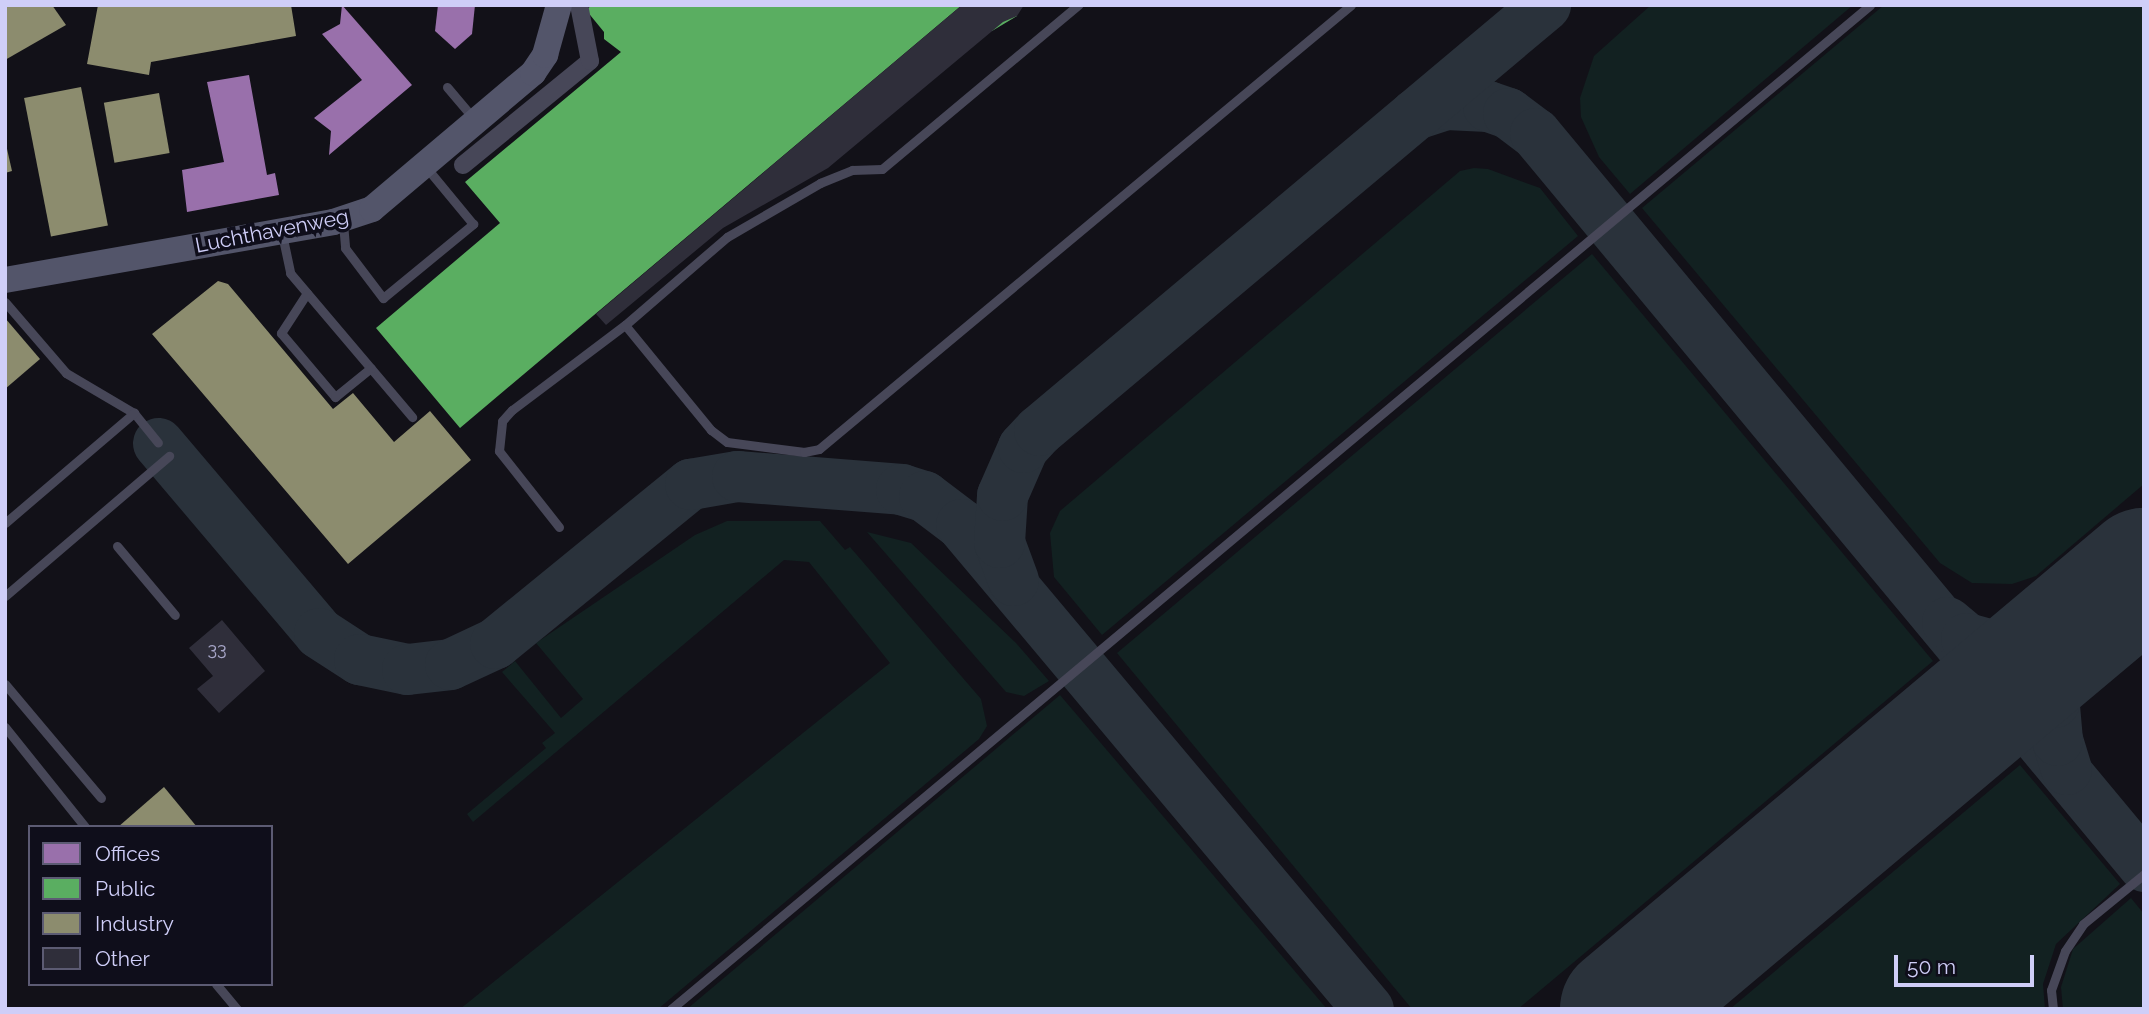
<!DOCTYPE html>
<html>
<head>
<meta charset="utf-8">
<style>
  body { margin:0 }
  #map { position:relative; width:2149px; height:1014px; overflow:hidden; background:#121118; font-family:Raleway,sans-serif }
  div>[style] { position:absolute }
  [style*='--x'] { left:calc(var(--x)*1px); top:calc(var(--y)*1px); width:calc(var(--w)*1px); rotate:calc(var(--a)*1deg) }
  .green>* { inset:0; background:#122121 }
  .offices>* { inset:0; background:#9970ab }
  .public>* { inset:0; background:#5aae61 }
  .industry>* { inset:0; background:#8c8c6e; transform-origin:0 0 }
  .taxiway>* { height:51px; margin:-25.5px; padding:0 25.5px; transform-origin:25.5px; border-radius:25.5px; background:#2a323b }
  .runway>* { height:126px; margin:-63px; padding:0 63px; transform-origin:63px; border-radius:63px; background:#2a323b }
  .building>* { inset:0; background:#2f2e3a }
  .lane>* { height:9px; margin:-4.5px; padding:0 4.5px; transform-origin:4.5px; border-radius:4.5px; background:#474758 }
  .street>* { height:18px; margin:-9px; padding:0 9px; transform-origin:9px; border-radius:9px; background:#474758 }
  .secondary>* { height:26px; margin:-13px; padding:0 13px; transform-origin:13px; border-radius:13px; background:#53556a }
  span { translate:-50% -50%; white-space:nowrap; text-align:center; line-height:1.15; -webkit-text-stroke:7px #0f0e1b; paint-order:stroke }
  .number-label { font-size:18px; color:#a7a6c8 }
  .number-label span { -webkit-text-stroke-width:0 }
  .street-label { font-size:21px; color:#cfcef8 }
  .frame { position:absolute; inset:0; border:7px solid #cfcef8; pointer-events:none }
  .legend { position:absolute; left:28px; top:825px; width:245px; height:161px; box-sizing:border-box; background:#0f0e1b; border:2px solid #5c5b73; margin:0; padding:9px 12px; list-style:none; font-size:21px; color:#cfcef8 }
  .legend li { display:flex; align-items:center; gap:14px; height:35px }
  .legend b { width:35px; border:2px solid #5c5b73 }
  .scale { position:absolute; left:1894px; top:955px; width:140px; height:32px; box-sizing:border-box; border:4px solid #cfcef8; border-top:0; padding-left:9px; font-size:21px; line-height:24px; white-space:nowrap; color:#cfcef8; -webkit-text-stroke:5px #0f0e1b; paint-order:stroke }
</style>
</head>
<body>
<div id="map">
  <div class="green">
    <i style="clip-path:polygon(1651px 5px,1853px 5px,1630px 194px,1599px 157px,1581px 117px,1580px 98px,1594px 56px)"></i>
    <i style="clip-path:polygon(1884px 5px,2144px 5px,2144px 484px,2036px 576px,2012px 584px,1972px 583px,1940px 563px,1642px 208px)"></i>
    <i style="clip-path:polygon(1474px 168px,1488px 169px,1540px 188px,1578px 236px,1102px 635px,1054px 577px,1050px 533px,1060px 511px,1460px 171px)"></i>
    <i style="clip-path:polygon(1592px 254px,1933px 661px,1518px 1009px,1412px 1009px,1117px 653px)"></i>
    <i style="clip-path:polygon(727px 521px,820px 521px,845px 550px,850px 547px,981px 699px,987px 726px,979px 739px,658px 1009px,460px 1009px,890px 663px,809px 562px,784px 560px,473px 822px,467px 814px,546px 748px,542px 743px,555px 733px,502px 672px,515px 661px,561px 718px,583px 699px,536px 643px,695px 535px)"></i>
    <i style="clip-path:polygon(867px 532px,911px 543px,1016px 643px,1049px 681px,1024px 696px,1006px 692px)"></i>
    <i style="clip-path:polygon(1060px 695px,1327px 1009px,687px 1009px)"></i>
    <i style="clip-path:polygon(2020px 765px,2120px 884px,2056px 944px,2043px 984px,2045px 1009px,1730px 1009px)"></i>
    <i style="clip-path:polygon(2131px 898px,2144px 914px,2144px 1009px,2063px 1009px,2061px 987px,2073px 949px)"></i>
  </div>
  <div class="offices">
    <i style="clip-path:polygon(342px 5px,412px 85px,329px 155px,331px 131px,314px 118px,362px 80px,322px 34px,340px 24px)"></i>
    <i style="clip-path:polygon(438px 5px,475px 5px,472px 34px,455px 49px,435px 31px)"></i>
    <i style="clip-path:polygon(249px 75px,267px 175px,275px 173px,279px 195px,187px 212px,182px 170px,224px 162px,207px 82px)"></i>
  </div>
  <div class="public">
    <i style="clip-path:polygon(592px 5px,962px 5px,460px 428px,376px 328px,500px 223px,465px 182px,621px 52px,604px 39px,604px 32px,586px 10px)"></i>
    <i style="clip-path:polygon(990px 5px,1008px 5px,1017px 16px,992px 31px,987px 26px,999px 16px)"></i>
  </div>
  <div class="industry">
    <i style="clip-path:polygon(5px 5px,52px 5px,66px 25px,5px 60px)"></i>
    <i style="clip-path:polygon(98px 5px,291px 5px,296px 36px,151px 62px,149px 75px,87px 64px)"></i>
    <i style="left:81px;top:87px;width:141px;height:58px;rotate:79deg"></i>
    <i style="left:159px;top:93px;width:61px;height:56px;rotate:80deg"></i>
    <i style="clip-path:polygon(5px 140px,12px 171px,5px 173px)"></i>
    <i style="clip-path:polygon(218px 281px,228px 284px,333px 409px,353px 393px,394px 442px,430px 411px,471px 460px,348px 564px,152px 334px)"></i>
    <i style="clip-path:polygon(5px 318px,40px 359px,5px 389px)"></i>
    <i style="clip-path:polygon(164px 787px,197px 827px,118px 827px)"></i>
  </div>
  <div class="taxiway">
    <i style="--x:1415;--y:114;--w:33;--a:-18"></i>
    <i style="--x:1446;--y:104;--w:42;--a:2.7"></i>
    <i style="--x:1488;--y:106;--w:21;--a:19"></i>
    <i style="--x:1508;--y:113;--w:34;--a:37"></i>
    <i style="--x:1535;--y:133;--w:953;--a:50.28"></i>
    <i style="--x:158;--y:443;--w:249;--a:49.7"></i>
    <i style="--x:319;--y:633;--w:48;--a:33"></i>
    <i style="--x:359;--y:659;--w:49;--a:11.8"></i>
    <i style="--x:407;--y:669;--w:43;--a:-6.6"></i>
    <i style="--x:450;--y:664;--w:50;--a:-25"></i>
    <i style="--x:495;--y:643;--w:252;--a:-39.2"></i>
    <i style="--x:690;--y:484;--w:48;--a:-9.7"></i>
    <i style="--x:737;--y:476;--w:165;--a:4.5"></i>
    <i style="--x:901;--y:489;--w:24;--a:17"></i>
    <i style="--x:924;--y:496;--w:46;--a:37.1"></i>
    <i style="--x:961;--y:524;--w:633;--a:50"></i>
    <i style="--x:1013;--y:580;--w:40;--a:-110.2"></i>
    <i style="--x:999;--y:542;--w:47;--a:-86.3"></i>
    <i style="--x:1002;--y:495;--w:52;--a:-66.4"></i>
    <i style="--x:1023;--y:447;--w:23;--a:-47"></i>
    <i style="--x:1039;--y:430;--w:661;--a:-40.03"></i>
    <i style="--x:1947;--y:622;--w:25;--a:40"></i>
    <i style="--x:1966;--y:638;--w:35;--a:15"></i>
    <i style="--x:2000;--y:647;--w:38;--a:2"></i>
    <i style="--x:2038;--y:648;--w:63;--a:-31.4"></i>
    <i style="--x:2066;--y:769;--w:30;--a:-107"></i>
    <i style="--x:2057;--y:740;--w:38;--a:-95"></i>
    <i style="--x:2054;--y:702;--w:36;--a:-77"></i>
    <i style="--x:2062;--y:667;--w:58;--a:-59.9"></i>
  </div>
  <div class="runway">
    <i style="--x:1623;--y:1009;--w:681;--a:-40.05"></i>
  </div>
  <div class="building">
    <i style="clip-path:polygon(962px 5px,1024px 5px,1017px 16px,1003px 22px,828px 168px,723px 228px,606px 325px,596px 314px)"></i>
    <i style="clip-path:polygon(222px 620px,265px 671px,219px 713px,197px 689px,213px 676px,189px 648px)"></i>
  </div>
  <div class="lane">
    <i style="--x:447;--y:87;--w:43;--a:49.7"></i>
    <i style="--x:343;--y:223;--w:25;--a:85"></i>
    <i style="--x:345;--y:248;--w:63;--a:52.8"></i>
    <i style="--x:383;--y:298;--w:117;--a:-39.4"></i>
    <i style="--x:473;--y:224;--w:75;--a:-129.6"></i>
    <i style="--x:282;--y:234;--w:40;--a:78"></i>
    <i style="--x:290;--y:273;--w:189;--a:49.7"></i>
    <i style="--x:307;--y:293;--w:48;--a:123"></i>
    <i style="--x:281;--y:333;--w:84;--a:49.8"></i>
    <i style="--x:335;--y:397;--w:46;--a:-38.9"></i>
    <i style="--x:5;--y:302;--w:94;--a:49.3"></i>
    <i style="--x:66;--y:373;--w:79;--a:30.5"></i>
    <i style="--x:134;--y:413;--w:38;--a:51"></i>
    <i style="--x:625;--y:325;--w:136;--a:50.7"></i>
    <i style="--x:711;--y:430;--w:20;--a:37"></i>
    <i style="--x:727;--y:442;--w:78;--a:7.4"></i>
    <i style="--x:804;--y:452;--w:15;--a:-11"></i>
    <i style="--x:819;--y:449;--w:693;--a:-39.85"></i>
    <i style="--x:5;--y:523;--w:170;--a:-40.5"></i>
    <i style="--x:559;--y:527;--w:97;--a:-128.3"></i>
    <i style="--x:499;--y:451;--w:30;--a:-84"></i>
    <i style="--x:502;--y:421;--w:15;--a:-48"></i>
    <i style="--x:512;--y:410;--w:141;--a:-37"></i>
    <i style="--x:625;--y:325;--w:135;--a:-40.8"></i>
    <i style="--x:727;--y:237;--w:108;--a:-30.1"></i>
    <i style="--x:820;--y:183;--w:35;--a:-22"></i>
    <i style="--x:852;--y:170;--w:30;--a:-2"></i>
    <i style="--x:882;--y:169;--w:256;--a:-39.9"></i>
    <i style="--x:117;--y:546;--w:90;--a:50"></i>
    <i style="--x:5;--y:596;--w:216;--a:-40.5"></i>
    <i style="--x:5;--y:684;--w:149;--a:49.9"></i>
    <i style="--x:5;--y:727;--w:128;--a:51.3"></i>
    <i style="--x:216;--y:984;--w:33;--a:50"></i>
    <i style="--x:671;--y:1009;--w:1564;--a:-39.94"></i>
    <i style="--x:2053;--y:1009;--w:19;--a:-96"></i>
    <i style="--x:2051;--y:990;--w:41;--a:-70.3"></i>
    <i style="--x:2065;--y:951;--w:32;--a:-56"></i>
    <i style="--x:2083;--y:924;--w:79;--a:-39.3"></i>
  </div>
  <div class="street">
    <i style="--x:463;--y:165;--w:164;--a:-39.3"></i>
    <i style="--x:590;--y:61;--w:57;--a:-101.1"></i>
  </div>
  <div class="secondary">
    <i style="--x:5;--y:280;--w:333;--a:-10"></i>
    <i style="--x:333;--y:222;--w:41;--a:-18.4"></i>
    <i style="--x:372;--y:209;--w:211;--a:-40.2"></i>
    <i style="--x:533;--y:73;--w:22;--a:-56"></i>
    <i style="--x:545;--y:55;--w:52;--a:-74.4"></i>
  </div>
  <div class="number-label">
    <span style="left:217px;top:649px">33</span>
  </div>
  <div class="street-label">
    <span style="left:272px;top:231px;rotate:-11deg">Luchthavenweg</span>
  </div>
  <div class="frame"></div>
  <ul class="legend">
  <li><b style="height:19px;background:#9970ab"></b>Offices</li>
  <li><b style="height:19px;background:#5aae61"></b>Public</li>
  <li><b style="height:19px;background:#8c8c6e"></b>Industry</li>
  <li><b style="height:19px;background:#2f2e3a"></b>Other</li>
  </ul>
  <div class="scale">50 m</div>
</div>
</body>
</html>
